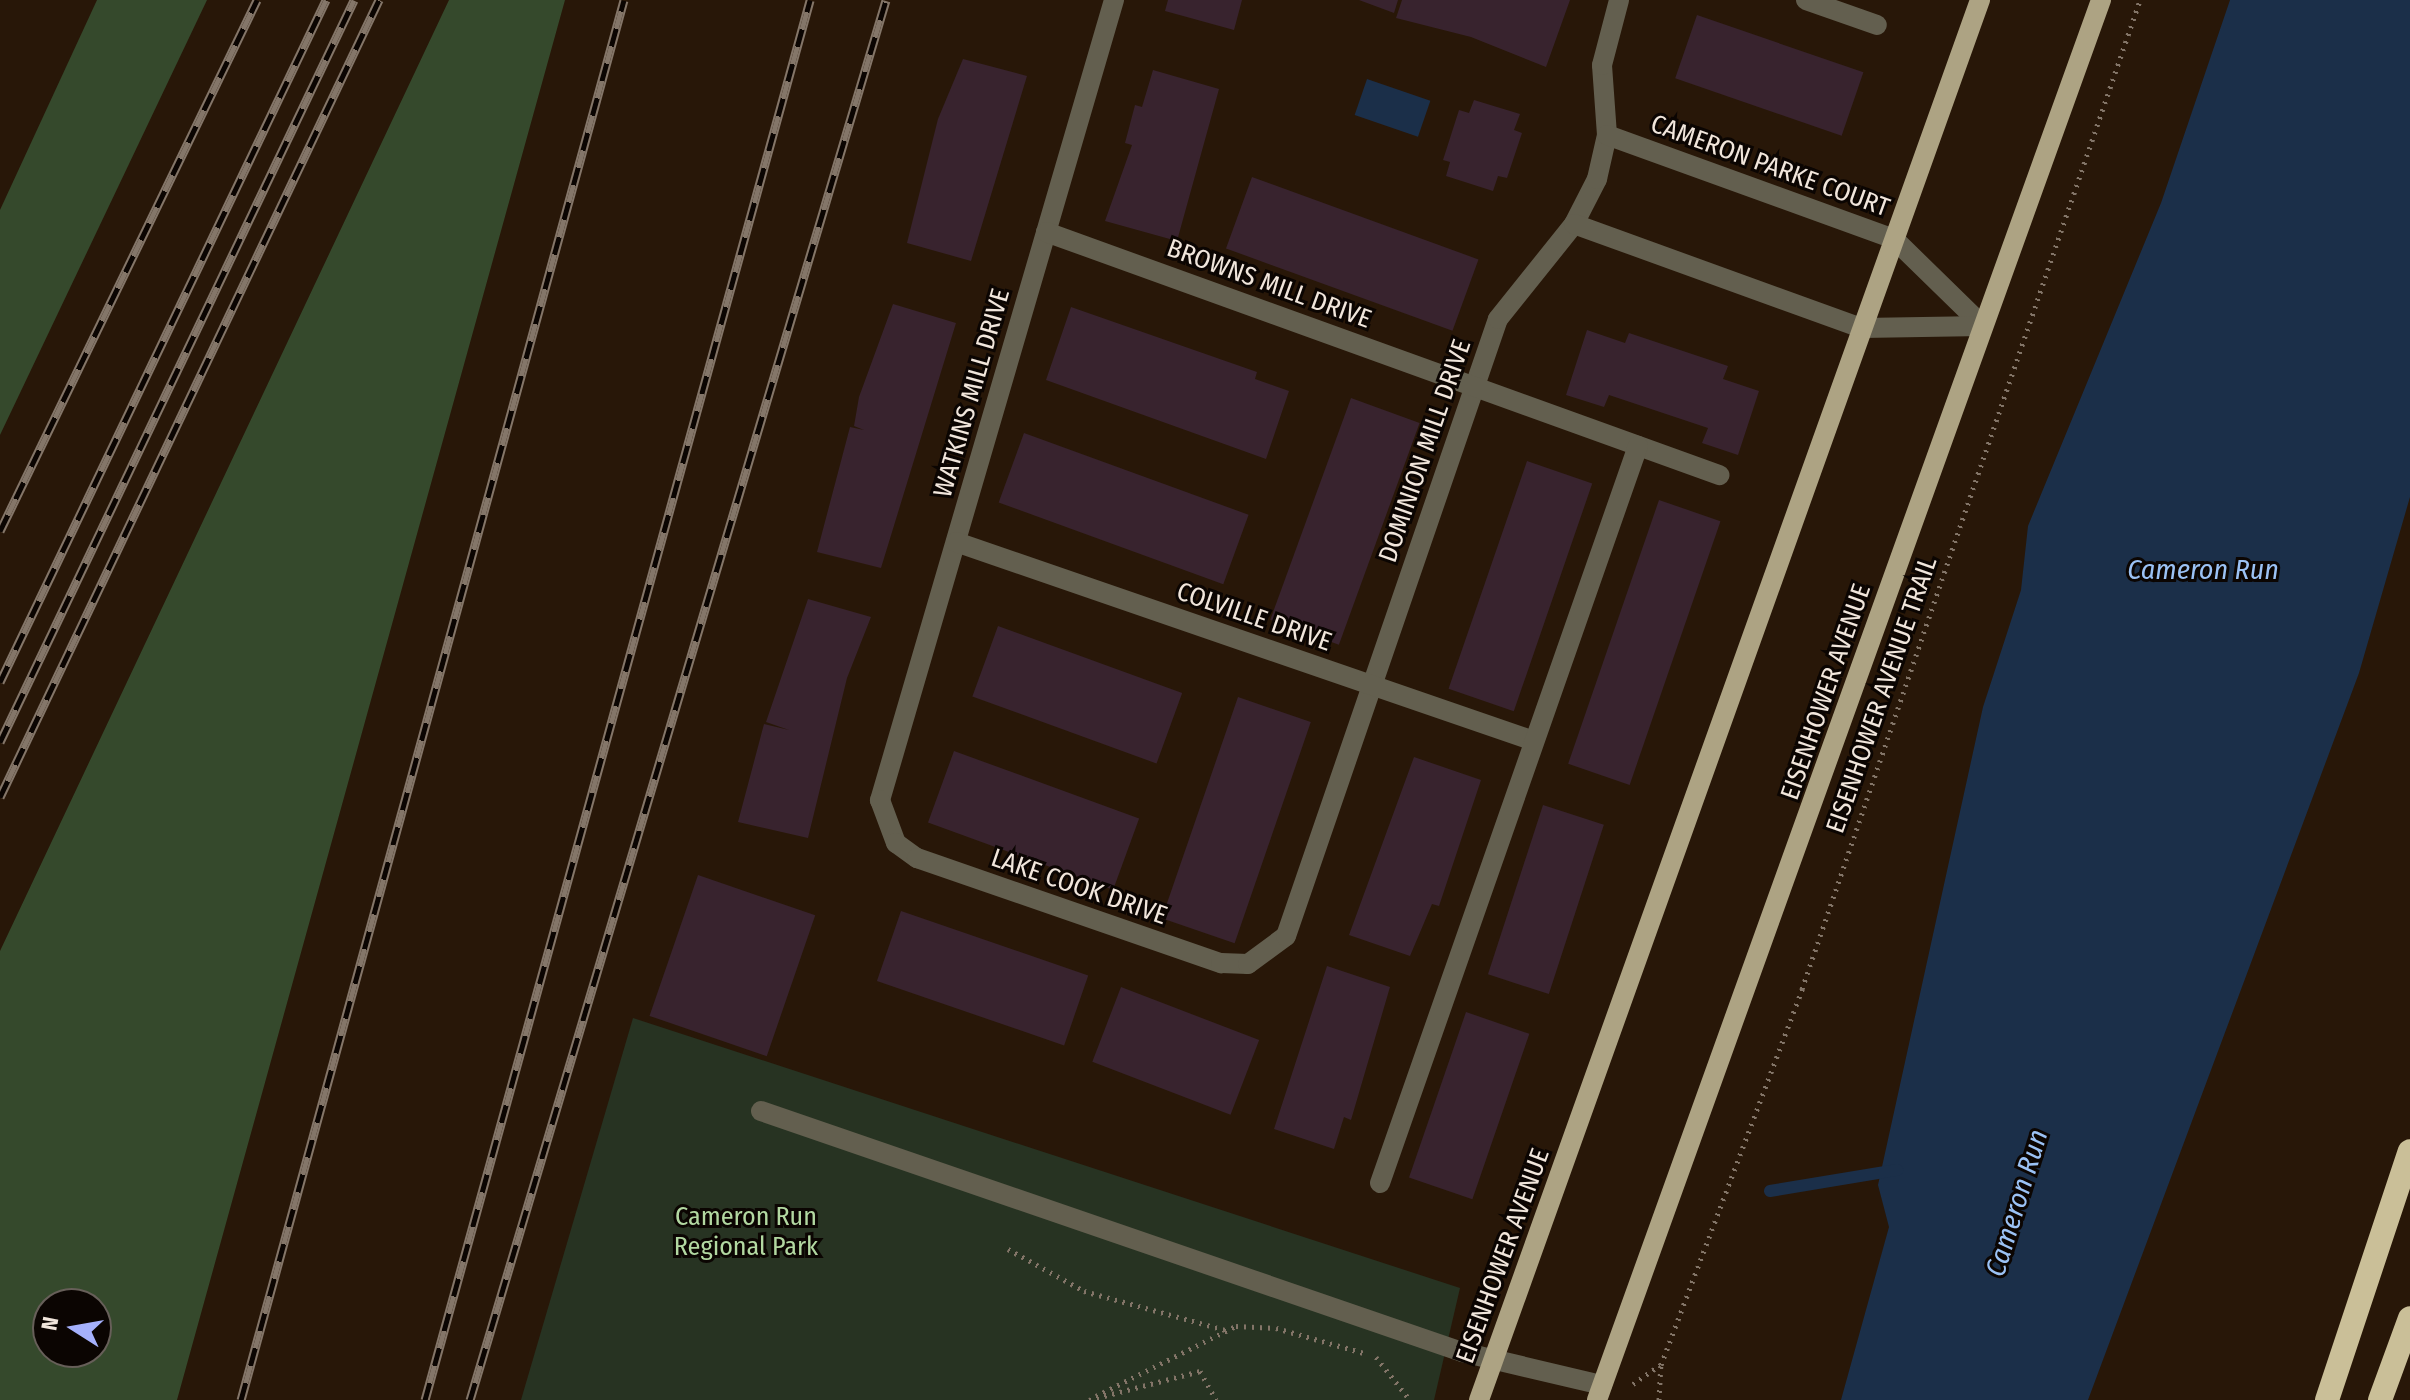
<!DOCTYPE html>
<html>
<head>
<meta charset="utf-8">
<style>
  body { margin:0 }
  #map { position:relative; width:2410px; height:1400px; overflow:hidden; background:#281708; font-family:"Fira Sans Condensed",sans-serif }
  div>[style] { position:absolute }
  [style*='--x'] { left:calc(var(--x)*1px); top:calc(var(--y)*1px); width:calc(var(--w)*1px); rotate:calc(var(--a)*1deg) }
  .green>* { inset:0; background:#273322 }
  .forest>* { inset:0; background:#35492c }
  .water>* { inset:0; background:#1b2f49; transform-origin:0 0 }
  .stream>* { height:12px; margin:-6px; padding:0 6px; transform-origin:6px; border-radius:6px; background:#1b2f49 }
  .building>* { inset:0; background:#38232e; transform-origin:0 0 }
  .path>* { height:5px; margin-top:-2.5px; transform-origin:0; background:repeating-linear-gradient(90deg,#837568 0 2px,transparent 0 8px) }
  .minor>* { height:20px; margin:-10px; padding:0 10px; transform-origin:10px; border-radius:10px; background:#635f4f }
  .major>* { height:20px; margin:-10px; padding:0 10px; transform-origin:10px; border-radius:10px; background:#ada383 }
  .highway>* { height:24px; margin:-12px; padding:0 12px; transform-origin:12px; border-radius:12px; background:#cabf98 }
  .rail>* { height:9px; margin-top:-4.5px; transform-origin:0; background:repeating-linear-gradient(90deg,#0b0502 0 18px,#847669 0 36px); box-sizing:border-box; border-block:2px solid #847669 }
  span { translate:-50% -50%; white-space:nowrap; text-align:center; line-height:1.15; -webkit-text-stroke:6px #0b0502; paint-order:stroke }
  .street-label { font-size:26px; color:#f1e6dc }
  .park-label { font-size:26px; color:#b2d8a1 }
  .water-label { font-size:28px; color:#9bc2f5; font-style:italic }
  .north { position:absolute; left:32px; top:1288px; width:80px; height:80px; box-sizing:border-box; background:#0b0502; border:2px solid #675f59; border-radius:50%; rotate:281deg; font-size:22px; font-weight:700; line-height:32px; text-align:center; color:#f1e6dc }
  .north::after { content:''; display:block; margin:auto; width:28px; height:36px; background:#a5b1fc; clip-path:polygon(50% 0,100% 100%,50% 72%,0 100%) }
</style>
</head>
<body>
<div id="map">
  <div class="green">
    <i style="clip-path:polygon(633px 1018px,1460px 1288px,1434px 1400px,521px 1400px)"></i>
  </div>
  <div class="forest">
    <i style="clip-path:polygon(97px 0,207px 0,0 435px,0 210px)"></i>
    <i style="clip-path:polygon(evenodd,449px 0,565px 0,177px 1400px,0 1400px,0 951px,449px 0,96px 1304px,96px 1352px,48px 1352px,48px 1304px,96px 1304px)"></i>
  </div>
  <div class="water">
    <i style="clip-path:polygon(2230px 0,2410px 0,2410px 497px,2359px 673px,2088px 1400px,1841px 1400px,1889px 1227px,1878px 1185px,1983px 707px,2021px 590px,2028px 526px,2161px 203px)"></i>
    <i style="left:1367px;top:79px;width:67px;height:38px;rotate:19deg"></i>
  </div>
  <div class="stream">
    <i style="--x:1770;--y:1191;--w:129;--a:-9.4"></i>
  </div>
  <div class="building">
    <i style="clip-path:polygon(1168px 0,1242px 0,1234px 30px,1165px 11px)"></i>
    <i style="clip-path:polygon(1359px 0,1398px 0,1394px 13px)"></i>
    <i style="clip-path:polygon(1402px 0,1570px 0,1546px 67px,1471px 37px,1396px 18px)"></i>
    <i style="left:1697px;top:15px;width:176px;height:67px;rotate:19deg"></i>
    <i style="clip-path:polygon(963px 59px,1027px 76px,971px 261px,907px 243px,938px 119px)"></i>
    <i style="clip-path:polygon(1153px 70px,1219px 89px,1177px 241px,1105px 221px,1132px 145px,1125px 143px,1135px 105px,1142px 107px)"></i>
    <i style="clip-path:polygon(1474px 100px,1520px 114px,1514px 130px,1522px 133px,1507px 178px,1498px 176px,1493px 191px,1446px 176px,1450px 162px,1443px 160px,1459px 110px,1469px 113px)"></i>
    <i style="left:1252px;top:177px;width:241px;height:76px;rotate:20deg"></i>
    <i style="clip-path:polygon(893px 304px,956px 323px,881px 568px,817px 552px,850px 427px,864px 430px,854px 426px,859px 397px)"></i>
    <i style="clip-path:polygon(1071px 307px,1257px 372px,1255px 379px,1289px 391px,1266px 459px,1046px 380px)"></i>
    <i style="clip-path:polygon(1587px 330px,1625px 343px,1629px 333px,1728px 366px,1723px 379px,1759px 391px,1738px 455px,1702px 443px,1708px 428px,1609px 395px,1604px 407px,1566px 395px)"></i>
    <i style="left:1351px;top:398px;width:73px;height:236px;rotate:20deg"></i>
    <i style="left:1024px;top:433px;width:239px;height:74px;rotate:20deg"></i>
    <i style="left:1527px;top:461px;width:69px;height:241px;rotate:19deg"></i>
    <i style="left:1659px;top:500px;width:65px;height:279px;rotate:19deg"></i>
    <i style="clip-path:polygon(808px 599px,871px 617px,847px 678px,808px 838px,738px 822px,764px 724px,789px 730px,766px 722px)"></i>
    <i style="left:998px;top:626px;width:196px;height:75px;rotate:20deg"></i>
    <i style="left:1238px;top:697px;width:77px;height:234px;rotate:19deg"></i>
    <i style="left:954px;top:751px;width:197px;height:76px;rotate:20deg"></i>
    <i style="clip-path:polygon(1414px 757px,1481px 780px,1439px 906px,1432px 904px,1410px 956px,1349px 935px)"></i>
    <i style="left:1543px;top:805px;width:64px;height:178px;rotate:18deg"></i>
    <i style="left:698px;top:875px;width:124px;height:149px;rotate:19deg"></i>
    <i style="left:901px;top:911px;width:198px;height:74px;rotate:19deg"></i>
    <i style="clip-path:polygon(1327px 966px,1390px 987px,1351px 1120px,1344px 1117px,1334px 1149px,1274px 1129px)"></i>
    <i style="left:1121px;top:987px;width:148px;height:80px;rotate:21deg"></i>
    <i style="left:1466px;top:1012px;width:67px;height:175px;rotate:19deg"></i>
  </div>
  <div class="path">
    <i style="--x:1008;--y:1249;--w:87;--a:28.9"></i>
    <i style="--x:1084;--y:1291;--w:147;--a:15.4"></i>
    <i style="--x:1376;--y:1357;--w:55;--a:51.7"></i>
    <i style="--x:1633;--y:1384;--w:33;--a:-35"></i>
    <i style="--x:1096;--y:1396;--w:157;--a:-26.6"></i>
    <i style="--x:1236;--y:1326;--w:40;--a:2.9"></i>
    <i style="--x:1276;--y:1328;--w:95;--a:15.9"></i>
    <i style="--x:1089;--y:1400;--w:115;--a:-14.6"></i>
    <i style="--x:1200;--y:1371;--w:33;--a:61"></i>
    <i style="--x:1659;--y:1400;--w:35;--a:-87"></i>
    <i style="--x:1661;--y:1365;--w:402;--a:-69.4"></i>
    <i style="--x:1802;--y:989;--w:1045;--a:-71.13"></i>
  </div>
  <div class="minor">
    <i style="--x:1114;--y:0;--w:834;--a:106.3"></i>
    <i style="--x:880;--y:800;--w:46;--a:69.6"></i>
    <i style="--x:896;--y:843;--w:26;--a:36"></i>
    <i style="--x:917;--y:858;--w:322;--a:19.1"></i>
    <i style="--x:1221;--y:963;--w:27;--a:2"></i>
    <i style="--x:1248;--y:964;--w:47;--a:-36.4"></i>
    <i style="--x:1286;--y:936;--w:652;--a:-71.04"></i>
    <i style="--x:1498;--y:319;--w:122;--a:-51.3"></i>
    <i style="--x:1574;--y:224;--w:51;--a:-62.9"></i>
    <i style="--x:1597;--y:179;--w:45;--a:-77.2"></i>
    <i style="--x:1607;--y:135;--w:70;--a:-94.1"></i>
    <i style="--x:1602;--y:65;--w:67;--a:-75.3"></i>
    <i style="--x:1806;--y:0;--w:75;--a:19.4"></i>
    <i style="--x:1607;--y:135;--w:305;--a:19.9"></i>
    <i style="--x:1894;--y:239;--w:124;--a:44.3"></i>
    <i style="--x:1574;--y:224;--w:306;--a:19.9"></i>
    <i style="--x:1862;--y:328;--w:121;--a:-0.9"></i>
    <i style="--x:1046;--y:232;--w:716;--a:19.85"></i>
    <i style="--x:956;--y:542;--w:611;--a:19"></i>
    <i style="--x:761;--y:1111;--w:741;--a:18.97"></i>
    <i style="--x:1462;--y:1352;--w:144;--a:13.3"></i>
    <i style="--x:1380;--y:1183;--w:781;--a:-70.71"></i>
  </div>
  <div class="major">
    <i style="--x:1479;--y:1400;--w:1487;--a:-70.31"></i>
    <i style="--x:1597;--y:1400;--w:1488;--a:-70.2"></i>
  </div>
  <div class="highway">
    <i style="--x:2327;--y:1400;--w:262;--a:-71.6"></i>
    <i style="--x:2380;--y:1400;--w:87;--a:-69.9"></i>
  </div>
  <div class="rail">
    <i style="--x:0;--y:531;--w:590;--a:-64.17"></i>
    <i style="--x:0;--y:682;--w:756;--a:-64.45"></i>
    <i style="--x:0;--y:742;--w:822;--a:-64.49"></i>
    <i style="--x:0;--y:797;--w:883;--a:-64.57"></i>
    <i style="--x:241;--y:1400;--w:1451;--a:-74.7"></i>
    <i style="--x:425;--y:1400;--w:1452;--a:-74.62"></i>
    <i style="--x:470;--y:1400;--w:1460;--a:-73.45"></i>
  </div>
  <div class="street-label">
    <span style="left:1770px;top:166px;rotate:20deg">CAMERON PARKE COURT</span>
    <span style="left:1269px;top:284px;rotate:20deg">BROWNS MILL DRIVE</span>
    <span style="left:972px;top:393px;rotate:-74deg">WATKINS MILL DRIVE</span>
    <span style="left:1425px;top:451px;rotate:-71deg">DOMINION MILL DRIVE</span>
    <span style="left:1254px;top:617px;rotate:19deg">COLVILLE DRIVE</span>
    <span style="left:1826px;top:692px;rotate:-71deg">EISENHOWER AVENUE</span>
    <span style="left:1882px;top:695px;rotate:-71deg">EISENHOWER AVENUE TRAIL</span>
    <span style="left:1079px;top:887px;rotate:19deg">LAKE COOK DRIVE</span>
    <span style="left:1503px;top:1256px;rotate:-70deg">EISENHOWER AVENUE</span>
  </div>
  <div class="park-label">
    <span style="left:746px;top:1232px">Cameron Run<br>Regional Park</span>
  </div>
  <div class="water-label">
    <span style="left:2203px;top:570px">Cameron Run</span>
    <span style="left:2017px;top:1203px;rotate:-73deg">Cameron Run</span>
  </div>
  <div class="north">N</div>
</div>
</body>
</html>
